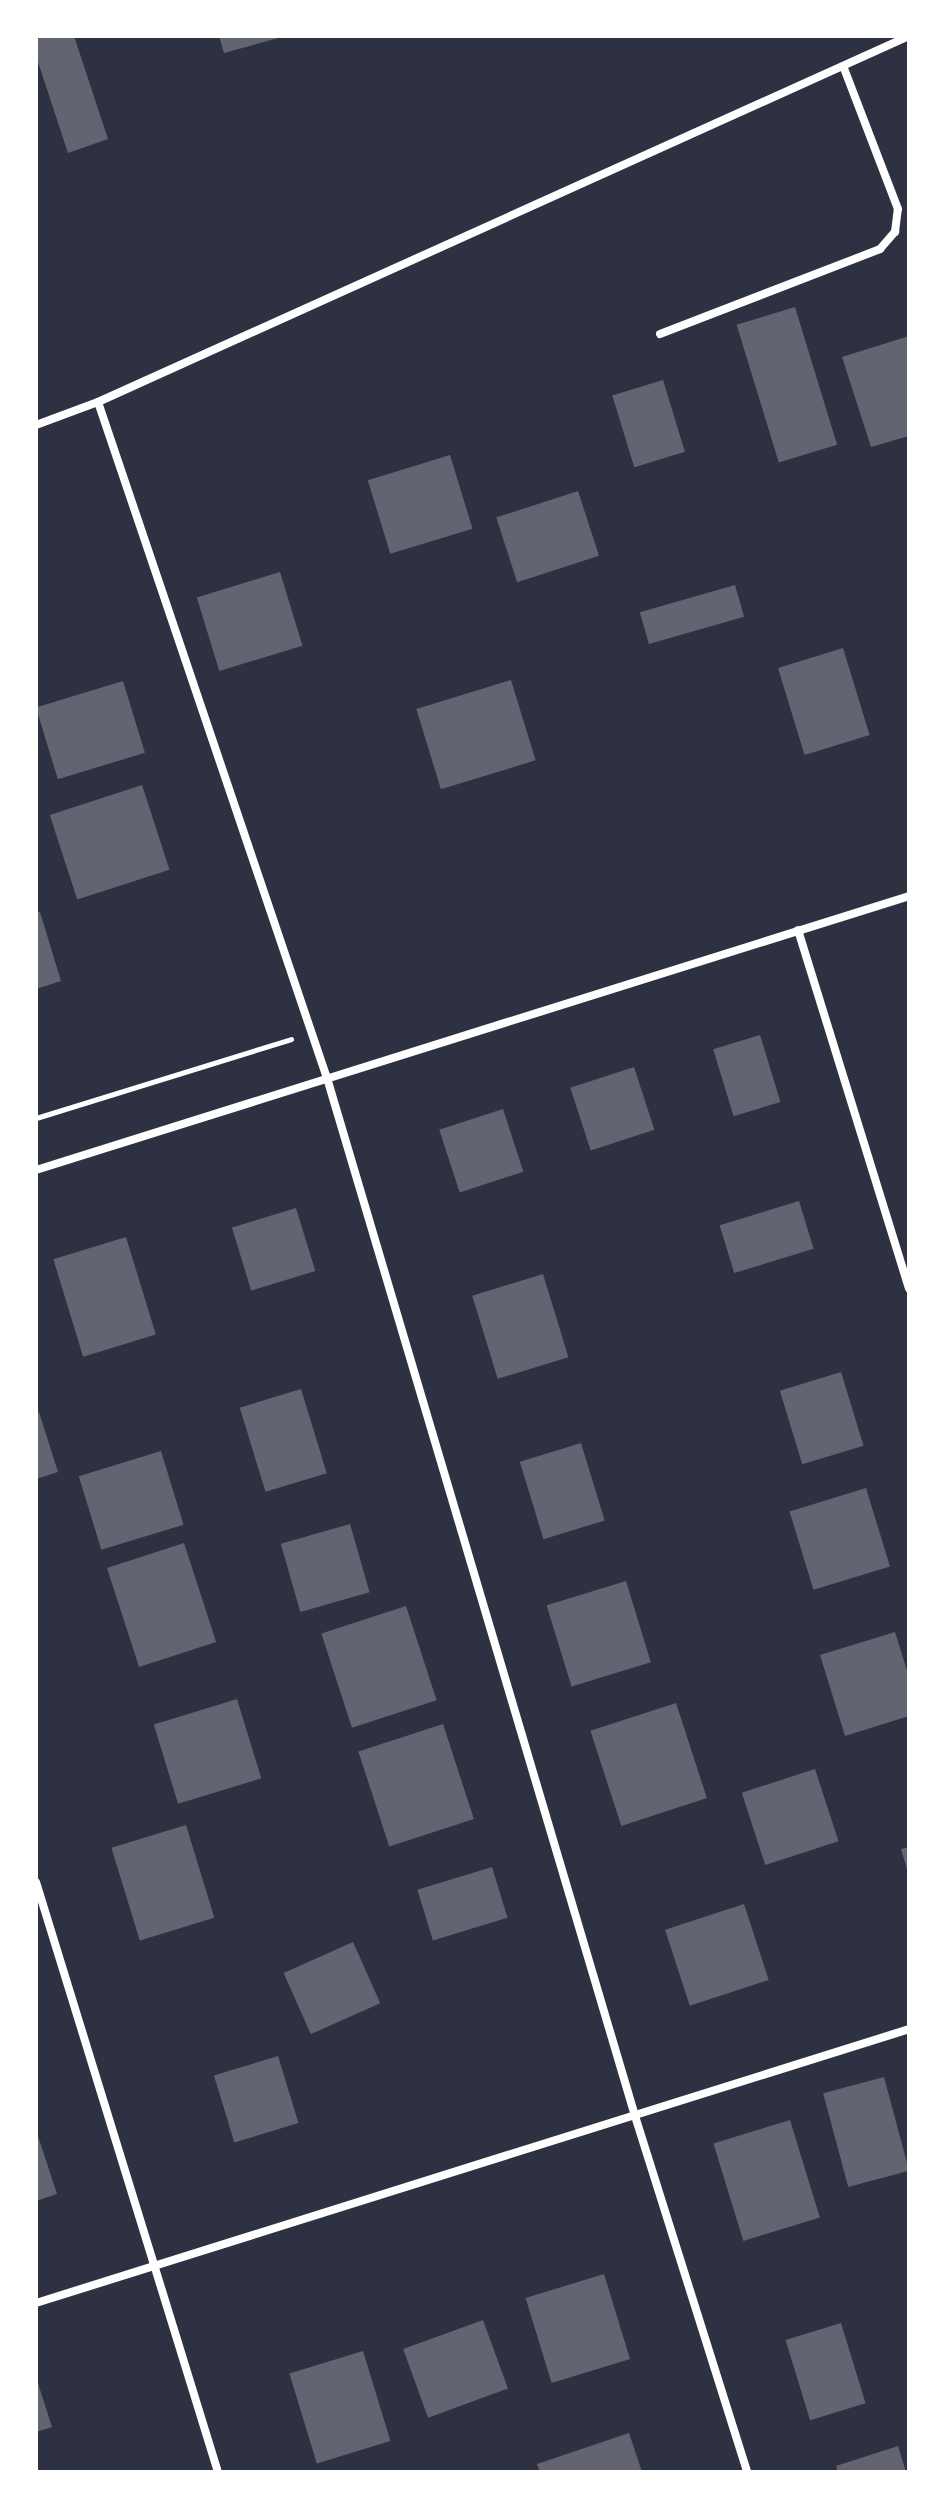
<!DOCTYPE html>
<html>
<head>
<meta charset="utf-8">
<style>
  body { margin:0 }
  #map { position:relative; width:945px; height:2508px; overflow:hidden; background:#2d3142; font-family:Montserrat,sans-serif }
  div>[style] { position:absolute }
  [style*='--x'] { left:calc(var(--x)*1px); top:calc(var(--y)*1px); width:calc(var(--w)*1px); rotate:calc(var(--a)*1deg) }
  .building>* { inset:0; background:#626471; transform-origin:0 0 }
  .path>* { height:5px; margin:-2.5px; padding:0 2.5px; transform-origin:2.5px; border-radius:2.5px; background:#fff }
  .minor>* { height:8px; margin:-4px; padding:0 4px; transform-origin:4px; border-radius:4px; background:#fff }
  span { translate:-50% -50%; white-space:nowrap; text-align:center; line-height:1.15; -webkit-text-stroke:8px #fff; paint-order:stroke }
  .frame { position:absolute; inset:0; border:38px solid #fff; pointer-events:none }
</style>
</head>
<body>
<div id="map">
  <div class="building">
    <i style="clip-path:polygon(36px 36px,74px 36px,108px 139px,68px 153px,36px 56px)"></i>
    <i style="clip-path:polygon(219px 36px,282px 36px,282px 37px,224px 53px)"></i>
    <i style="left:795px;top:307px;width:144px;height:61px;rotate:73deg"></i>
    <i style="clip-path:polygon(909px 336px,909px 436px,871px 447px,842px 357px)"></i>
    <i style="left:663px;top:380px;width:75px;height:53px;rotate:73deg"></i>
    <i style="left:450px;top:455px;width:77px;height:86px;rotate:73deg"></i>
    <i style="left:578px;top:491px;width:68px;height:86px;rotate:72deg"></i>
    <i style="left:280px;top:572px;width:77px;height:87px;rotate:73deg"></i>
    <i style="left:735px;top:585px;width:33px;height:99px;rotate:74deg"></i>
    <i style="left:843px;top:648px;width:91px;height:68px;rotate:73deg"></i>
    <i style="left:511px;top:680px;width:84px;height:99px;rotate:73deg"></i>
    <i style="left:123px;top:681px;width:75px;height:91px;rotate:73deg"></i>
    <i style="left:142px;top:785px;width:89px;height:97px;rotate:72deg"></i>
    <i style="clip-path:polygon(40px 912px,61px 981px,36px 989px,36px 913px)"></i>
    <i style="left:760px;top:1035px;width:70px;height:49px;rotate:73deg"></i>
    <i style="left:634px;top:1067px;width:66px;height:67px;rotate:72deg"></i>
    <i style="left:503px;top:1109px;width:66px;height:67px;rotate:72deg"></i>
    <i style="left:799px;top:1201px;width:50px;height:83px;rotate:73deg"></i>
    <i style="left:296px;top:1208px;width:66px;height:67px;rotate:73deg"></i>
    <i style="left:126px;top:1237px;width:102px;height:76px;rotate:73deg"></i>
    <i style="left:543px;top:1274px;width:87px;height:74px;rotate:73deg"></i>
    <i style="left:841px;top:1372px;width:77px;height:64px;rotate:73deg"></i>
    <i style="left:301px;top:1389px;width:88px;height:64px;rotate:73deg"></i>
    <i style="clip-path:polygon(39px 1412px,58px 1472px,36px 1479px,36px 1413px)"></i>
    <i style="left:581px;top:1443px;width:81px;height:64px;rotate:73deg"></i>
    <i style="left:161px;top:1451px;width:77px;height:86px;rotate:73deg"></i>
    <i style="left:866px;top:1488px;width:82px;height:80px;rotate:73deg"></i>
    <i style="left:350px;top:1524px;width:71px;height:72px;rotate:74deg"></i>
    <i style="left:184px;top:1543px;width:104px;height:81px;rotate:72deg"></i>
    <i style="left:626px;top:1581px;width:85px;height:83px;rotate:73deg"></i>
    <i style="left:406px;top:1606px;width:99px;height:89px;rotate:72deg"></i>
    <i style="clip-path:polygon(895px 1632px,909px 1677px,909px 1716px,845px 1736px,820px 1655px)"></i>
    <i style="left:237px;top:1699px;width:83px;height:87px;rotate:73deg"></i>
    <i style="left:676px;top:1703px;width:100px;height:90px;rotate:72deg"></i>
    <i style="left:443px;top:1724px;width:100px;height:89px;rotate:72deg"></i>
    <i style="left:815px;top:1769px;width:76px;height:77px;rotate:72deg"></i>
    <i style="left:186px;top:1825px;width:97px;height:78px;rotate:73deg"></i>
    <i style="clip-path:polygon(909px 1847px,909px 1873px,908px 1873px,901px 1849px)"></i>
    <i style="left:492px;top:1867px;width:53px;height:78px;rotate:73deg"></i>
    <i style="left:744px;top:1904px;width:80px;height:83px;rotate:72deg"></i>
    <i style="left:353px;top:1942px;width:67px;height:76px;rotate:66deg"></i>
    <i style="left:278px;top:2056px;width:70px;height:67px;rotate:73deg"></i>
    <i style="left:884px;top:2077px;width:97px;height:63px;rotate:75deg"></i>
    <i style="left:790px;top:2120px;width:102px;height:80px;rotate:73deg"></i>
    <i style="clip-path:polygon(36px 2130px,57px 2194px,36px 2201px)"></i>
    <i style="left:604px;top:2274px;width:89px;height:82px;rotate:73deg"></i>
    <i style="left:483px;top:2320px;width:73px;height:85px;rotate:70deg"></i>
    <i style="left:841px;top:2323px;width:84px;height:58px;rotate:73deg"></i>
    <i style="left:363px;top:2351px;width:94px;height:77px;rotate:73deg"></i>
    <i style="clip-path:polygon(36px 2377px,52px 2427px,36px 2432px)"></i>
    <i style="clip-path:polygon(629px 2433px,642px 2472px,540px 2472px,537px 2464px)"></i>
    <i style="clip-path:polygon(898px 2446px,906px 2472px,838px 2472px,836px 2466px)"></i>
  </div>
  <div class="path">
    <i style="--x:36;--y:1118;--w:267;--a:-17.2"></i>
  </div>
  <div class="minor">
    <i style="--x:660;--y:334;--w:236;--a:-21.1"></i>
    <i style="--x:880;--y:249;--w:23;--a:-49"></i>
    <i style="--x:895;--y:232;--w:23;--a:-83"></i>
    <i style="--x:898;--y:209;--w:153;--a:-111"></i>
    <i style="--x:98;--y:402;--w:714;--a:71.29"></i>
    <i style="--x:327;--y:1078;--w:1083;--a:73.47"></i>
    <i style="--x:635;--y:2116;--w:373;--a:72.5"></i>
    <i style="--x:36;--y:425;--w:66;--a:-20.4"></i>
    <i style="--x:98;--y:402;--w:890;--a:-24.29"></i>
    <i style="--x:798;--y:930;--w:375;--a:72.8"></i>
    <i style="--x:36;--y:1170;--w:915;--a:-17.42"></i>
    <i style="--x:36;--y:1882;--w:617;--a:72.86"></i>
    <i style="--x:36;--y:2303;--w:915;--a:-17.42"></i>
  </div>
  <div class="frame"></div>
</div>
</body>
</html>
